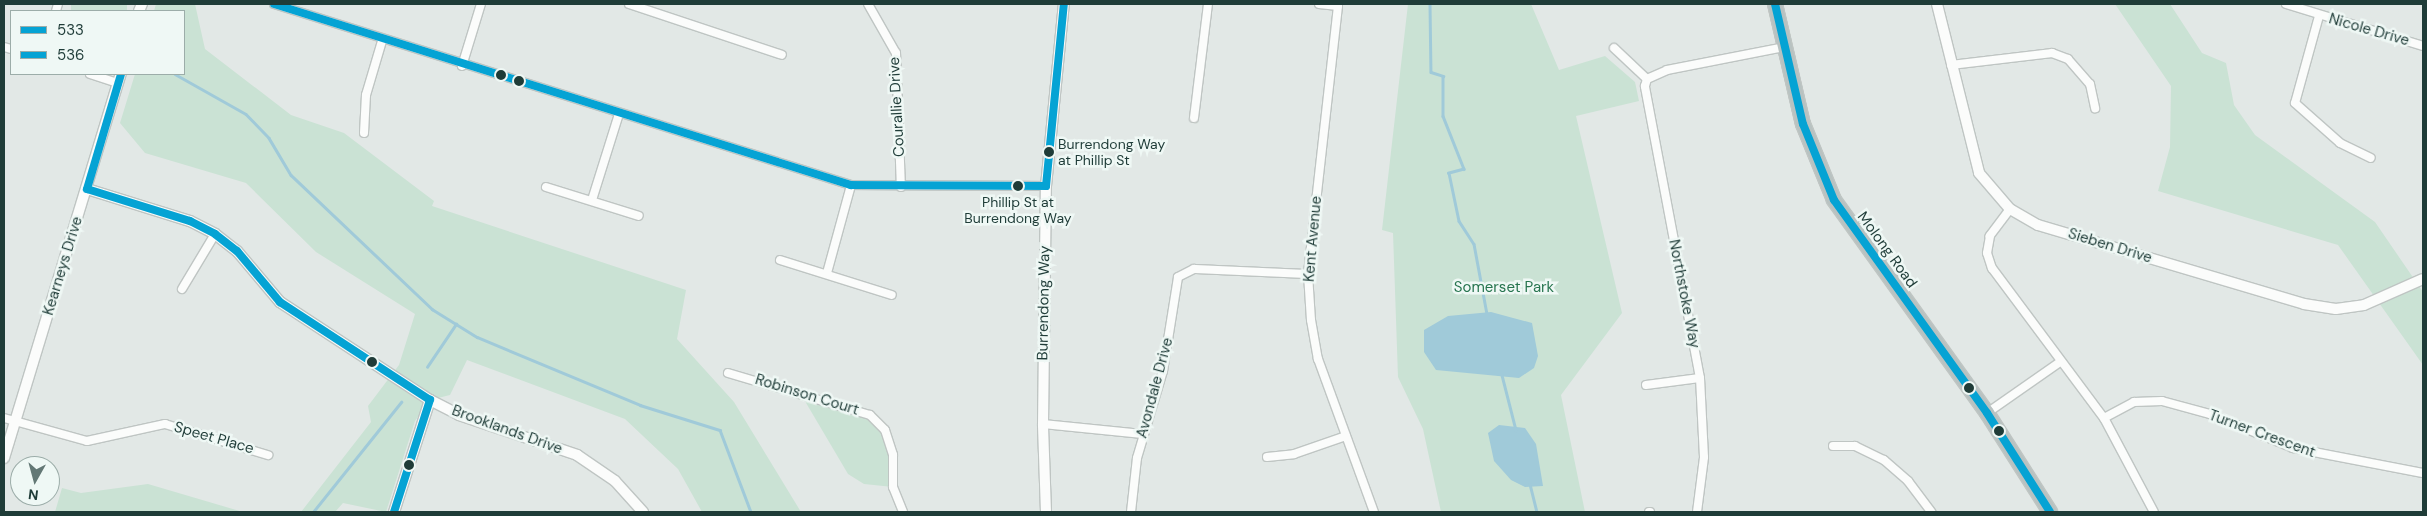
<!DOCTYPE html>
<html>
<head>
<meta charset="utf-8">
<style>
  body { margin:0 }
  #map { position:relative; width:2427px; height:516px; overflow:hidden; background:#e2e8e6; font-family:"DM Sans",sans-serif }
  div>[style] { position:absolute }
  [style*='--x'] { left:calc(var(--x)*1px); top:calc(var(--y)*1px); width:calc(var(--w)*1px); rotate:calc(var(--a)*1deg) }
  .green>* { inset:0; background:#cae2d4; transform-origin:0 0 }
  .water>* { inset:0; background:#a0cad9 }
  .stream>* { height:2.5px; margin:-1.25px; padding:0 1.25px; transform-origin:1.25px; border-radius:1.25px; background:#a0cad9 }
  .roads { filter:drop-shadow(1px 0 #bfc5c3) drop-shadow(-1px 0 #bfc5c3) drop-shadow(0 1px #bfc5c3) drop-shadow(0 -1px #bfc5c3) }
  .street>* { height:8px; margin:-4px; padding:0 4px; transform-origin:4px; border-radius:4px; background:#fbfcfb }
  .secondary>* { height:10px; margin:-5px; padding:0 5px; transform-origin:5px; border-radius:5px; background:#fbfcfb }
  .highway>* { height:14px; margin:-7px; padding:0 7px; transform-origin:7px; border-radius:7px; background:#b8c2c1 }
  .bus-1>* { height:8px; margin:-4px; padding:0 4px; transform-origin:4px; border-radius:4px; background:#05a3d4 }
  .bus-2>* { height:8px; margin:-4px; padding:0 4px; transform-origin:4px; border-radius:4px; background:#05a3d4 }
  .dots>* { width:14px; height:14px; translate:-50% -50%; box-sizing:border-box; border:2px solid #eff8f5; border-radius:50% }
  span { translate:-50% -50%; white-space:nowrap; text-align:center; line-height:1.15; -webkit-text-stroke:5px #eff8f5; paint-order:stroke }
  .bus-label { font-size:14px; color:#1f3c38 }
  .left { translate:0 -50%; text-align:left }
  .street-label { font-size:15px; color:#1f3c38 }
  .park-label { font-size:15px; color:#27754f }
  .frame { position:absolute; inset:0; border:5px solid #1f3c38; pointer-events:none }
  .legend { position:absolute; left:10px; top:10px; width:175px; height:65px; box-sizing:border-box; background:#eff8f5; border:1px solid #9cada9; margin:0; padding:6px 9px; list-style:none; font-size:15px; color:#1f3c38 }
  .legend li { display:flex; align-items:center; gap:10px; height:25px }
  .legend b { width:25px; border:1px solid #9cada9 }
  .north { position:absolute; left:10px; top:456px; width:50px; height:50px; box-sizing:border-box; background:#eff8f5; border:1px solid #9cada9; border-radius:50%; rotate:187deg; font-size:14px; font-weight:700; line-height:20px; text-align:center; color:#1f3c38 }
  .north::after { content:''; display:block; margin:auto; width:18px; height:22px; background:#637875; clip-path:polygon(50% 0,100% 100%,50% 72%,0 100%) }
</style>
</head>
<body>
<div id="map">
  <div class="green">
    <i style="left:71px;top:4px;width:56px;height:7px"></i>
    <i style="clip-path:polygon(156px 4px,195px 4px,205px 49px,291px 115px,344px 133px,434px 201px,432px 206px,686px 290px,677px 339px,734px 402px,801px 512px,702px 512px,678px 469px,625px 419px,467px 360px,450px 395px,430px 400px,415px 421px,386px 512px,343px 503px,335px 512px,301px 512px,371px 422px,368px 406px,399px 365px,415px 314px,316px 252px,246px 183px,145px 153px,120px 123px,135px 74px,184px 74px,184px 11px,154px 11px)"></i>
    <i style="clip-path:polygon(1408px 4px,1531px 4px,1559px 70px,1605px 56px,1635px 82px,1639px 101px,1576px 116px,1622px 313px,1561px 395px,1585px 512px,1441px 512px,1423px 429px,1398px 377px,1393px 233px,1382px 230px)"></i>
    <i style="clip-path:polygon(2115px 4px,2170px 4px,2202px 53px,2226px 63px,2234px 105px,2255px 135px,2375px 222px,2423px 292px,2423px 365px,2338px 245px,2158px 191px,2170px 147px,2171px 86px)"></i>
    <i style="clip-path:polygon(799px 391px,870px 415px,885px 430px,893px 455px,893px 487px,864px 484px,848px 474px)"></i>
    <i style="clip-path:polygon(148px 484px,243px 512px,55px 512px,62px 488px,81px 493px)"></i>
  </div>
  <div class="water">
    <i style="clip-path:polygon(1491px 312px,1532px 323px,1538px 356px,1534px 368px,1519px 378px,1436px 370px,1424px 352px,1424px 330px,1448px 316px)"></i>
    <i style="clip-path:polygon(1499px 425px,1525px 428px,1536px 444px,1543px 486px,1525px 487px,1511px 480px,1494px 461px,1488px 433px)"></i>
  </div>
  <div class="stream">
    <i style="--x:1430;--y:4;--w:68;--a:89.2"></i>
    <i style="--x:1431;--y:72;--w:13;--a:18"></i>
    <i style="--x:1443;--y:76;--w:40;--a:90"></i>
    <i style="--x:1443;--y:116;--w:57;--a:68.4"></i>
    <i style="--x:1464;--y:169;--w:16;--a:165"></i>
    <i style="--x:1449;--y:173;--w:49;--a:78.2"></i>
    <i style="--x:1459;--y:221;--w:27;--a:57"></i>
    <i style="--x:1474;--y:244;--w:71;--a:79.5"></i>
    <i style="--x:175;--y:74;--w:81;--a:29.4"></i>
    <i style="--x:246;--y:114;--w:33;--a:46"></i>
    <i style="--x:269;--y:138;--w:43;--a:59.3"></i>
    <i style="--x:291;--y:175;--w:195;--a:43.5"></i>
    <i style="--x:432;--y:309;--w:53;--a:31.9"></i>
    <i style="--x:477;--y:337;--w:177;--a:22.6"></i>
    <i style="--x:640;--y:405;--w:84;--a:17.4"></i>
    <i style="--x:720;--y:430;--w:88;--a:69.3"></i>
    <i style="--x:427;--y:367;--w:52;--a:-56"></i>
    <i style="--x:1502;--y:375;--w:57;--a:75.7"></i>
    <i style="--x:1530;--y:484;--w:29;--a:76"></i>
    <i style="--x:313;--y:512;--w:141;--a:-51.3"></i>
  </div>
  <div class="roads">
    <div class="street">
      <i style="--x:274;--y:4;--w:605;--a:17.42"></i>
      <i style="--x:851;--y:185;--w:195;--a:0.3"></i>
      <i style="--x:629;--y:4;--w:161;--a:18.4"></i>
      <i style="--x:868;--y:4;--w:56;--a:60.3"></i>
      <i style="--x:896;--y:53;--w:134;--a:87.9"></i>
      <i style="--x:1319;--y:4;--w:19;--a:6"></i>
      <i style="--x:1338;--y:6;--w:270;--a:96.4"></i>
      <i style="--x:1308;--y:274;--w:46;--a:86.3"></i>
      <i style="--x:1311;--y:320;--w:40;--a:80"></i>
      <i style="--x:1318;--y:359;--w:163;--a:69.9"></i>
      <i style="--x:2286;--y:4;--w:143;--a:17"></i>
      <i style="--x:56;--y:11;--w:7;--a:-74"></i>
      <i style="--x:2319;--y:16;--w:90;--a:105.4"></i>
      <i style="--x:2295;--y:103;--w:60;--a:41.6"></i>
      <i style="--x:2340;--y:143;--w:34;--a:26"></i>
      <i style="--x:4;--y:47;--w:7;--a:16"></i>
      <i style="--x:1614;--y:48;--w:45;--a:43.2"></i>
      <i style="--x:1951;--y:65;--w:102;--a:-6.8"></i>
      <i style="--x:2052;--y:53;--w:17;--a:21"></i>
      <i style="--x:2068;--y:59;--w:33;--a:49"></i>
      <i style="--x:2090;--y:84;--w:25;--a:78"></i>
      <i style="--x:462;--y:66;--w:65;--a:-73"></i>
      <i style="--x:90;--y:74;--w:29;--a:18"></i>
      <i style="--x:1194;--y:118;--w:115;--a:-83"></i>
      <i style="--x:364;--y:133;--w:38;--a:-87"></i>
      <i style="--x:366;--y:95;--w:56;--a:-73.5"></i>
      <i style="--x:546;--y:187;--w:97;--a:17.3"></i>
      <i style="--x:592;--y:200;--w:90;--a:-72.6"></i>
      <i style="--x:2010;--y:209;--w:34;--a:127"></i>
      <i style="--x:1990;--y:236;--w:17;--a:100"></i>
      <i style="--x:1987;--y:253;--w:16;--a:72"></i>
      <i style="--x:1992;--y:268;--w:187;--a:53.3"></i>
      <i style="--x:2104;--y:418;--w:106;--a:62"></i>
      <i style="--x:780;--y:260;--w:117;--a:17.4"></i>
      <i style="--x:827;--y:273;--w:91;--a:-74.7"></i>
      <i style="--x:182;--y:289;--w:64;--a:-59"></i>
      <i style="--x:728;--y:373;--w:148;--a:16.5"></i>
      <i style="--x:870;--y:415;--w:21;--a:45"></i>
      <i style="--x:885;--y:430;--w:26;--a:72"></i>
      <i style="--x:893;--y:455;--w:32;--a:90"></i>
      <i style="--x:893;--y:487;--w:27;--a:68"></i>
      <i style="--x:1646;--y:385;--w:54;--a:-7.4"></i>
      <i style="--x:1987;--y:413;--w:89;--a:-34.9"></i>
      <i style="--x:4;--y:418;--w:86;--a:15.5"></i>
      <i style="--x:87;--y:441;--w:80;--a:-12.3"></i>
      <i style="--x:165;--y:424;--w:108;--a:16.8"></i>
      <i style="--x:2104;--y:418;--w:34;--a:-28"></i>
      <i style="--x:2134;--y:402;--w:28;--a:-2"></i>
      <i style="--x:2162;--y:401;--w:50;--a:15.2"></i>
      <i style="--x:2210;--y:414;--w:90;--a:22.3"></i>
      <i style="--x:2293;--y:448;--w:132;--a:10.9"></i>
      <i style="--x:1043;--y:424;--w:100;--a:5.7"></i>
      <i style="--x:1833;--y:446;--w:22;--a:0"></i>
      <i style="--x:1855;--y:446;--w:32;--a:26"></i>
      <i style="--x:1884;--y:460;--w:32;--a:41"></i>
      <i style="--x:1908;--y:481;--w:39;--a:53"></i>
      <i style="--x:1267;--y:457;--w:27;--a:-6"></i>
      <i style="--x:1294;--y:454;--w:55;--a:-19.1"></i>
      <i style="--x:1131;--y:512;--w:54;--a:-83.7"></i>
      <i style="--x:1137;--y:458;--w:91;--a:-73.4"></i>
      <i style="--x:1163;--y:371;--w:95;--a:-80.9"></i>
      <i style="--x:1178;--y:277;--w:18;--a:-27"></i>
      <i style="--x:1194;--y:269;--w:114;--a:2.5"></i>
      <i style="--x:1649;--y:512;--w:1;--a:0"></i>
      <i style="--x:1697;--y:512;--w:55;--a:-82.7"></i>
      <i style="--x:1704;--y:457;--w:79;--a:-92.9"></i>
      <i style="--x:1700;--y:378;--w:297;--a:-100.7"></i>
      <i style="--x:1645;--y:86;--w:7;--a:-74"></i>
      <i style="--x:1647;--y:79;--w:22;--a:-24"></i>
      <i style="--x:1667;--y:70;--w:119;--a:-11.1"></i>
    </div>
    <div class="secondary">
      <i style="--x:1937;--y:4;--w:174;--a:76"></i>
      <i style="--x:1979;--y:173;--w:48;--a:49.3"></i>
      <i style="--x:2010;--y:209;--w:32;--a:30"></i>
      <i style="--x:2038;--y:225;--w:277;--a:16.5"></i>
      <i style="--x:2304;--y:304;--w:32;--a:9"></i>
      <i style="--x:2336;--y:309;--w:28;--a:-8"></i>
      <i style="--x:2364;--y:305;--w:64;--a:-23.8"></i>
      <i style="--x:139;--y:11;--w:8;--a:-67"></i>
      <i style="--x:87;--y:189;--w:108;--a:17.3"></i>
      <i style="--x:190;--y:221;--w:28;--a:27"></i>
      <i style="--x:215;--y:234;--w:28;--a:38"></i>
      <i style="--x:237;--y:251;--w:67;--a:49.9"></i>
      <i style="--x:280;--y:302;--w:179;--a:33.2"></i>
      <i style="--x:430;--y:400;--w:33;--a:27"></i>
      <i style="--x:459;--y:415;--w:125;--a:18.7"></i>
      <i style="--x:577;--y:455;--w:46;--a:34.4"></i>
      <i style="--x:615;--y:481;--w:42;--a:47.9"></i>
      <i style="--x:4;--y:458;--w:401;--a:-73.1"></i>
      <i style="--x:394;--y:512;--w:118;--a:-72.2"></i>
      <i style="--x:1046;--y:512;--w:88;--a:-92"></i>
      <i style="--x:1043;--y:424;--w:238;--a:-89.3"></i>
      <i style="--x:1046;--y:186;--w:183;--a:-84.4"></i>
    </div>
    <div class="highway">
      <i style="--x:1775;--y:4;--w:123;--a:76.9"></i>
      <i style="--x:1803;--y:124;--w:82;--a:67.8"></i>
      <i style="--x:1834;--y:200;--w:262;--a:54.3"></i>
      <i style="--x:1987;--y:413;--w:117;--a:57.5"></i>
    </div>
  </div>
  <div class="bus-1">
    <i style="--x:274;--y:4;--w:605;--a:17.42"></i>
    <i style="--x:851;--y:185;--w:195;--a:0.3"></i>
    <i style="--x:1046;--y:186;--w:183;--a:-84.4"></i>
    <i style="--x:87;--y:189;--w:108;--a:17.3"></i>
    <i style="--x:190;--y:221;--w:28;--a:27"></i>
    <i style="--x:215;--y:234;--w:28;--a:38"></i>
    <i style="--x:237;--y:251;--w:67;--a:49.9"></i>
    <i style="--x:280;--y:302;--w:179;--a:33.2"></i>
    <i style="--x:87;--y:189;--w:120;--a:-73.5"></i>
    <i style="--x:394;--y:512;--w:118;--a:-72.2"></i>
  </div>
  <div class="bus-2">
    <i style="--x:1775;--y:4;--w:123;--a:76.9"></i>
    <i style="--x:1803;--y:124;--w:82;--a:67.8"></i>
    <i style="--x:1834;--y:200;--w:262;--a:54.3"></i>
    <i style="--x:1987;--y:413;--w:117;--a:57.5"></i>
  </div>
  <div class="dots">
    <i style="left:501px;top:75px;background:#1f3c38"></i>
    <i style="left:519px;top:81px;background:#1f3c38"></i>
    <i style="left:1049px;top:152px;background:#1f3c38"></i>
    <i style="left:1018px;top:186px;background:#1f3c38"></i>
    <i style="left:372px;top:362px;background:#1f3c38"></i>
    <i style="left:1969px;top:388px;background:#1f3c38"></i>
    <i style="left:1999px;top:431px;background:#1f3c38"></i>
    <i style="left:409px;top:465px;background:#1f3c38"></i>
  </div>
  <div class="bus-label">
    <span class="left" style="left:1058px;top:152px">Burrendong Way<br>at Phillip St</span>
    <span style="left:1018px;top:210px">Phillip St at<br>Burrendong Way</span>
  </div>
  <div class="street-label">
    <span style="left:2369px;top:30px;rotate:16deg">Nicole Drive</span>
    <span style="left:897px;top:107px;rotate:-93deg">Courallie Drive</span>
    <span style="left:1313px;top:239px;rotate:-85deg">Kent Avenue</span>
    <span style="left:2110px;top:246px;rotate:17deg">Sieben Drive</span>
    <span style="left:1887px;top:250px;rotate:54deg">Molong Road</span>
    <span style="left:63px;top:266px;rotate:-73deg">Kearneys Drive</span>
    <span style="left:1684px;top:294px;rotate:79deg">Northstoke Way</span>
    <span style="left:1044px;top:303px;rotate:-89deg">Burrendong Way</span>
    <span style="left:1155px;top:388px;rotate:-75deg">Avondale Drive</span>
    <span style="left:807px;top:395px;rotate:17deg">Robinson Court</span>
    <span style="left:507px;top:430px;rotate:20deg">Brooklands Drive</span>
    <span style="left:2262px;top:434px;rotate:20deg">Turner Crescent</span>
    <span style="left:214px;top:438px;rotate:16deg">Speet Place</span>
  </div>
  <div class="park-label">
    <span style="left:1504px;top:288px">Somerset Park</span>
  </div>
  <div class="frame"></div>
  <ul class="legend">
  <li><b style="height:6px;background:#05a3d4"></b>533</li>
  <li><b style="height:6px;background:#05a3d4"></b>536</li>
  </ul>
  <div class="north">N</div>
</div>
</body>
</html>
